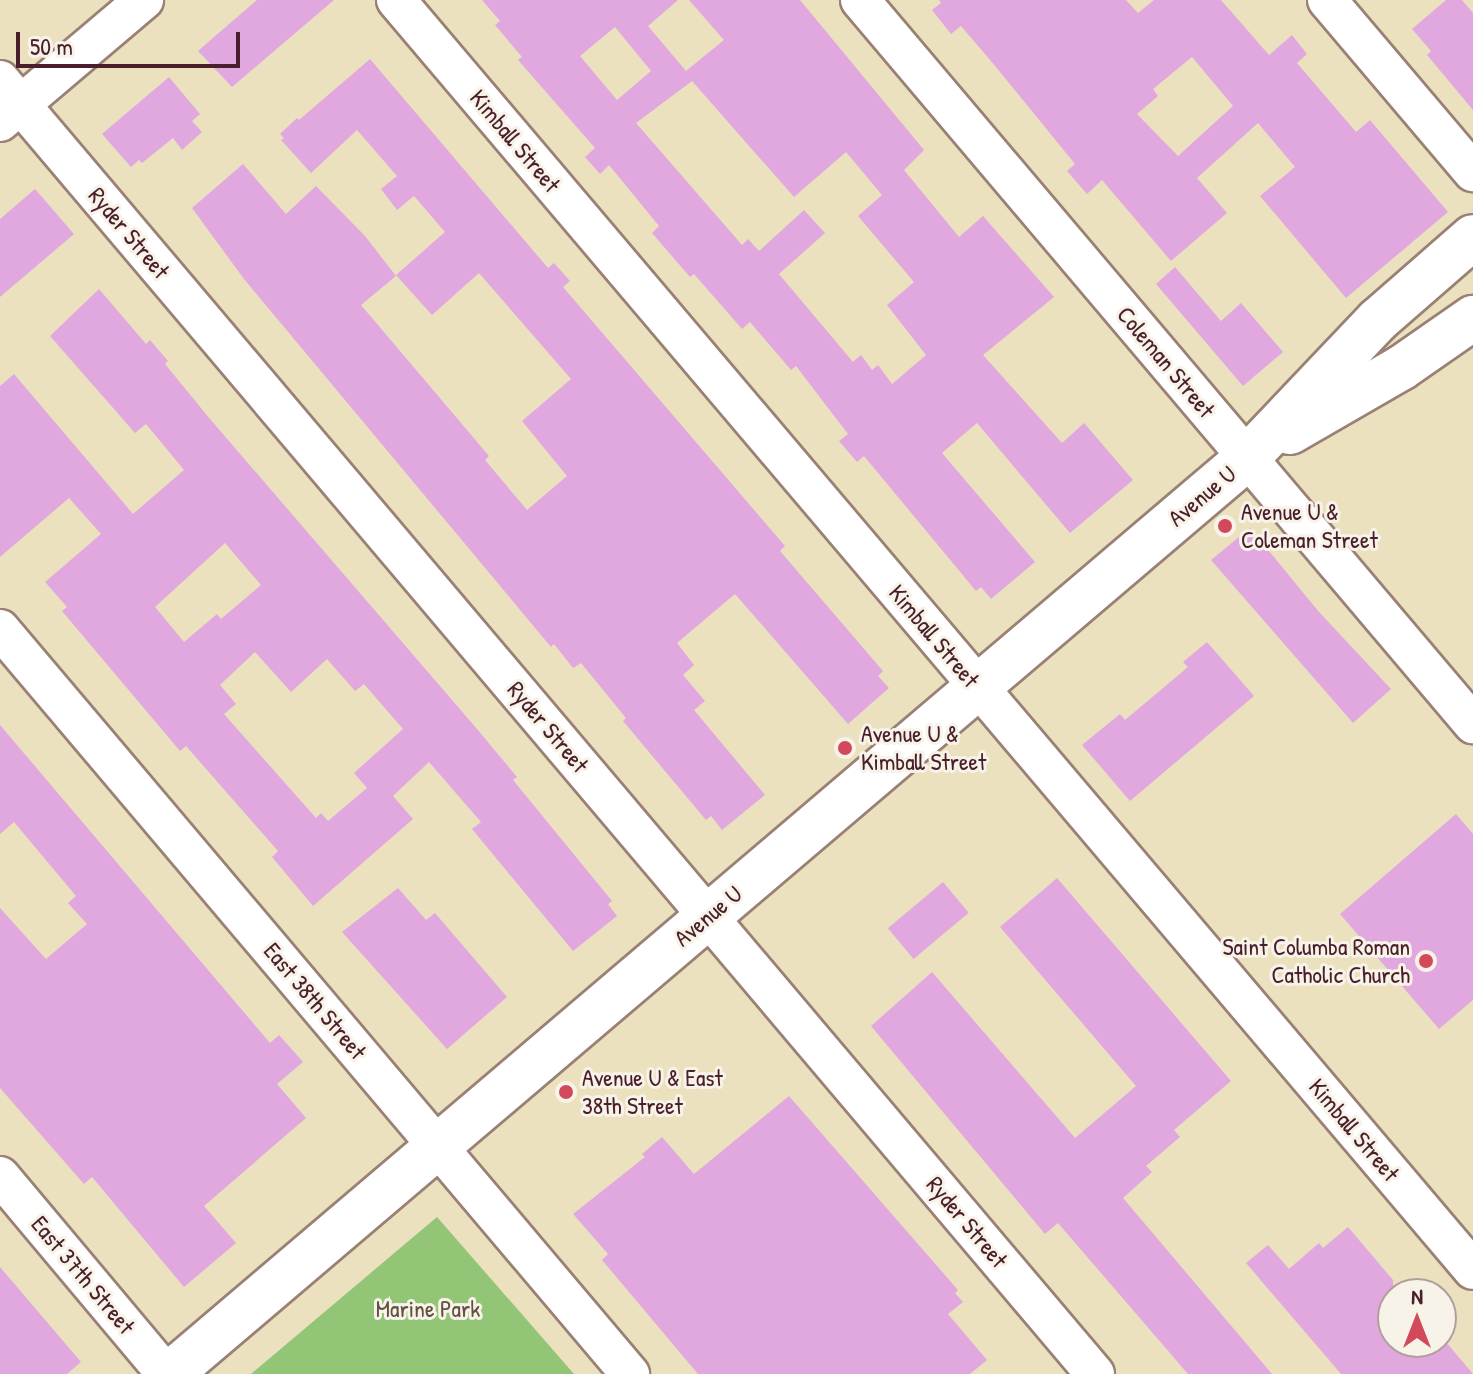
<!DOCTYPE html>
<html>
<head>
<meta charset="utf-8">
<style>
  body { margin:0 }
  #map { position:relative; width:1473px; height:1374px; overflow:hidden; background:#ebe1bf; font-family:"Patrick Hand",sans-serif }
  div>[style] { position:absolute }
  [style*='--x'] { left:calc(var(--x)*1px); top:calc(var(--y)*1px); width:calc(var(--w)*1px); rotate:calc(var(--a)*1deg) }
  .green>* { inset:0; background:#92c575 }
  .building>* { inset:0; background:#e1a7df; transform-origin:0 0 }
  .roads { filter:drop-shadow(2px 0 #9a8075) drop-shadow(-2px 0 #9a8075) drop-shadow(0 2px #9a8075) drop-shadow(0 -2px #9a8075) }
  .minor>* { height:38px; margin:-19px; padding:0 19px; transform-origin:19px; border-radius:19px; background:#fff }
  .major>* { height:44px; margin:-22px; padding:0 22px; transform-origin:22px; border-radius:22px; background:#fff }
  .dots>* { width:22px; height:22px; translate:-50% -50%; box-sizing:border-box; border:4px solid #f7f3e8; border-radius:50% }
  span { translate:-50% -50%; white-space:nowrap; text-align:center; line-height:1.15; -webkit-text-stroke:6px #f7f3e8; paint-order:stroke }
  .street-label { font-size:24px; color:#4a1f2b }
  .poi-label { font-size:24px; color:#4a1f2b }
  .left { translate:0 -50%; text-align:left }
  .right { translate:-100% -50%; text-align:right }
  .park-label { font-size:24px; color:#605141 }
  .north { position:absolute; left:1377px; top:1278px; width:80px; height:80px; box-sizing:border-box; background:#f7f3e8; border:2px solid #b29e9c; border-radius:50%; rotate:0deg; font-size:22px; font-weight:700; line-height:32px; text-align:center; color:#4a1f2b }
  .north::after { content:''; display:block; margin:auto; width:28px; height:36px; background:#d1495b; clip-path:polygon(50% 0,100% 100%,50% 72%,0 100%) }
  .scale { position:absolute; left:16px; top:32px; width:224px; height:36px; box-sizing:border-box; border:4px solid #4a1f2b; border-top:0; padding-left:10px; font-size:24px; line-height:28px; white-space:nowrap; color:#4a1f2b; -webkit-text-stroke:6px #f7f3e8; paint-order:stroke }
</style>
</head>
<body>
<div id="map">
  <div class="green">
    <i style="clip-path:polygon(437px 1217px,574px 1374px,251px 1374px)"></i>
  </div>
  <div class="building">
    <i style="clip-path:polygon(257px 0,334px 0,232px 87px,198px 51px)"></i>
    <i style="clip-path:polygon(evenodd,482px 0,678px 0,648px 26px,686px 71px,724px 40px,689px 0,800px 0,924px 150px,904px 170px,959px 237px,983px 216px,1054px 297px,983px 355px,1062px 443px,1084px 423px,1133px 480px,1070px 533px,977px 423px,942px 453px,1035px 562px,991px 599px,981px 587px,976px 591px,864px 456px,857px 462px,839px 441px,848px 434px,796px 366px,791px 370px,750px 322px,742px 329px,694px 274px,690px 277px,652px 233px,659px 226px,609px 165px,600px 174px,585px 157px,595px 148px,518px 60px,522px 57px,495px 25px,500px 21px,482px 0,615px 27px,651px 71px,617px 100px,580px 56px,615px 27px,482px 0,692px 81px,794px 197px,846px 152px,882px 195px,858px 216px,914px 282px,887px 305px,926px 355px,892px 384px,878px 365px,872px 370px,861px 355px,853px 362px,779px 274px,825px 233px,804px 210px,759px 251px,748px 239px,742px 245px,636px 123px,692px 81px)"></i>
    <i style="clip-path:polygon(evenodd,939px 0,1126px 0,1138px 13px,1154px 0,1221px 0,1269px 55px,1292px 35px,1307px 54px,1297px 63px,1356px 132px,1370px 120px,1448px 212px,1346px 298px,1260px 196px,1295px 167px,1258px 123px,1197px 178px,1227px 213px,1171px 261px,1102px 180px,1087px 194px,1067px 171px,1075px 164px,996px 67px,961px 26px,951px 34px,932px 10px,941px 3px,939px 0,1192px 57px,1233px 106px,1178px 156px,1137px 114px,1158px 96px,1153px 89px,1192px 57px)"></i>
    <i style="clip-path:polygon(1446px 0,1462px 0,1473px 13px,1473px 110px,1427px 55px,1431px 51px,1412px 29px)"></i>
    <i style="clip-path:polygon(370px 59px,548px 268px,554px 263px,570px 281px,563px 287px,785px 546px,780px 551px,883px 671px,878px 676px,889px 688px,848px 724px,735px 594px,677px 643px,694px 665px,683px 675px,705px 701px,694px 710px,765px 795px,722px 830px,711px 816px,706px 820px,623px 721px,626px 718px,581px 663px,573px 668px,554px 644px,551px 647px,244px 279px,192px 208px,243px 164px,286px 214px,316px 186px,365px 236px,396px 276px,361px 305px,489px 456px,485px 460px,527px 510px,567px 476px,522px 421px,571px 379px,479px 273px,432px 315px,396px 275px,445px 232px,414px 196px,397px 210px,381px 189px,397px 176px,357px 130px,311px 173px,281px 140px,284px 138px,280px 134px,297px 118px,299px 120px)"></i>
    <i style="clip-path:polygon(169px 77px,200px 114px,192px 121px,202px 132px,182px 150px,173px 138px,142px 163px,139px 160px,131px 167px,102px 134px)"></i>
    <i style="clip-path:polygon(35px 189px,74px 234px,0 297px,0 219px)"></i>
    <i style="clip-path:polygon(1175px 267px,1221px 321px,1241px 303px,1283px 352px,1243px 386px,1156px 284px)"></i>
    <i style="clip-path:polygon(evenodd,99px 289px,146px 344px,150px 340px,168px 361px,165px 364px,210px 419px,477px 729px,517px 777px,513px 780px,612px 901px,608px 904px,617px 916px,573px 951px,472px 829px,481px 822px,429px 762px,393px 796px,413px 819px,313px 906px,272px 857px,278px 851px,186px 746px,180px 751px,62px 611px,67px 607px,45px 582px,101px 534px,69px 498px,0 557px,0 386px,14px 374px,133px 514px,184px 470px,146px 424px,135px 433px,50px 336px,99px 289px,225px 543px,261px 585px,221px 619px,217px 614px,184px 642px,155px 607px,225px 543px,99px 289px,255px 652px,291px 692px,327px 659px,355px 691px,364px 684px,403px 729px,354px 773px,367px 788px,328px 821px,321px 813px,316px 818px,224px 714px,236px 704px,220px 685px,255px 652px)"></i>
    <i style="clip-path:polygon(1250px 528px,1319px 612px,1391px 689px,1353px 723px,1211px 560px)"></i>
    <i style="clip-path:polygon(1207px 642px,1254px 696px,1130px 801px,1082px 745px,1120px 714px,1125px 720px,1188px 667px,1183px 662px)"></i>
    <i style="clip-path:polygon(0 725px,270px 1043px,279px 1035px,303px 1062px,277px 1084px,306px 1118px,204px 1206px,236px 1243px,184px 1287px,92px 1177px,84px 1184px,0 1088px,0 908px,46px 959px,87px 924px,68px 903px,76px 896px,14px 822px,0 834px)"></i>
    <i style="clip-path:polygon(1456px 814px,1473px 834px,1473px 1000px,1439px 1029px,1340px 914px)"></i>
    <i style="clip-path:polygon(1057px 878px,1231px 1081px,1174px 1130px,1180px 1137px,1146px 1166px,1152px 1172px,1123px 1198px,1272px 1374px,1188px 1374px,1058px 1223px,1045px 1234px,871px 1026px,932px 972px,1075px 1138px,1136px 1086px,1000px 927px)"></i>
    <i style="left:943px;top:882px;width:40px;height:72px;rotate:50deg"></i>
    <i style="clip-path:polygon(398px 888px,426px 920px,435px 913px,507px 997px,447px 1049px,342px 932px)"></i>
    <i style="clip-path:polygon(789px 1096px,958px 1290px,955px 1293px,963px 1302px,948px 1314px,987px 1360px,970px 1374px,698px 1374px,602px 1260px,608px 1254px,573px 1214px,645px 1157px,642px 1154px,662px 1137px,694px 1174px)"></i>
    <i style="clip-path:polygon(1348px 1227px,1393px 1280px,1393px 1342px,1446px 1342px,1473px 1374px,1341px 1374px,1246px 1263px,1268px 1245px,1289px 1269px,1319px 1243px,1323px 1248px)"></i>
    <i style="clip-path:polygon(0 1267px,81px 1362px,67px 1374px,0 1374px)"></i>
  </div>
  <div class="roads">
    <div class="minor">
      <i style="--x:396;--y:0;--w:1665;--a:49.7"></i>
      <i style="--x:860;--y:0;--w:949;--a:49.75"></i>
      <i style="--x:1327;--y:0;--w:226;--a:49.7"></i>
      <i style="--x:0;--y:80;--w:1695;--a:49.76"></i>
      <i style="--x:0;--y:122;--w:189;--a:-40.3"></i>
      <i style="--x:0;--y:629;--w:976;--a:49.78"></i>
      <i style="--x:0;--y:1176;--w:258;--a:50"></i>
    </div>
    <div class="major">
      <i style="--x:1290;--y:432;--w:128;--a:-30"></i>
      <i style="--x:1401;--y:368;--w:88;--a:-34.8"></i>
      <i style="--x:170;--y:1374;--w:1414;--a:-40.38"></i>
      <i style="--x:1247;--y:458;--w:190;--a:-46.5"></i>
      <i style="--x:1378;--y:320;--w:126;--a:-41.1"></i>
    </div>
  </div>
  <div class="dots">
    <i style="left:1225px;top:526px;background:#d1495b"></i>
    <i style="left:845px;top:748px;background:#d1495b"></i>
    <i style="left:1426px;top:961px;background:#d1495b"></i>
    <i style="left:566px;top:1092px;background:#d1495b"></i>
  </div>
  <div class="street-label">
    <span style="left:515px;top:141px;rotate:50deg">Kimball Street</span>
    <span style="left:129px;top:233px;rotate:50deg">Ryder Street</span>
    <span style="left:1166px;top:362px;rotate:50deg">Coleman Street</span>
    <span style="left:1202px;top:496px;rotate:-40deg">Avenue U</span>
    <span style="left:934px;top:636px;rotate:50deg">Kimball Street</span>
    <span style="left:548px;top:727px;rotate:50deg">Ryder Street</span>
    <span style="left:708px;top:916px;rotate:-40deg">Avenue U</span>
    <span style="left:315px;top:1001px;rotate:50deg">East 38th Street</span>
    <span style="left:1354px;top:1130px;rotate:50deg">Kimball Street</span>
    <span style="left:967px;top:1222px;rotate:50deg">Ryder Street</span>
    <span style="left:83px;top:1275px;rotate:50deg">East 37th Street</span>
  </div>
  <div class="poi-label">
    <span class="left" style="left:1241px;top:526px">Avenue U &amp;<br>Coleman Street</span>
    <span class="left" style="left:861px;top:748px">Avenue U &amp;<br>Kimball Street</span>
    <span class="right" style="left:1410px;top:961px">Saint Columba Roman<br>Catholic Church</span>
    <span class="left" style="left:582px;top:1092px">Avenue U &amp; East<br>38th Street</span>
  </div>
  <div class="park-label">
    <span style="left:428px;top:1309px">Marine Park</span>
  </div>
  <div class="north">N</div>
  <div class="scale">50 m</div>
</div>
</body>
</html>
